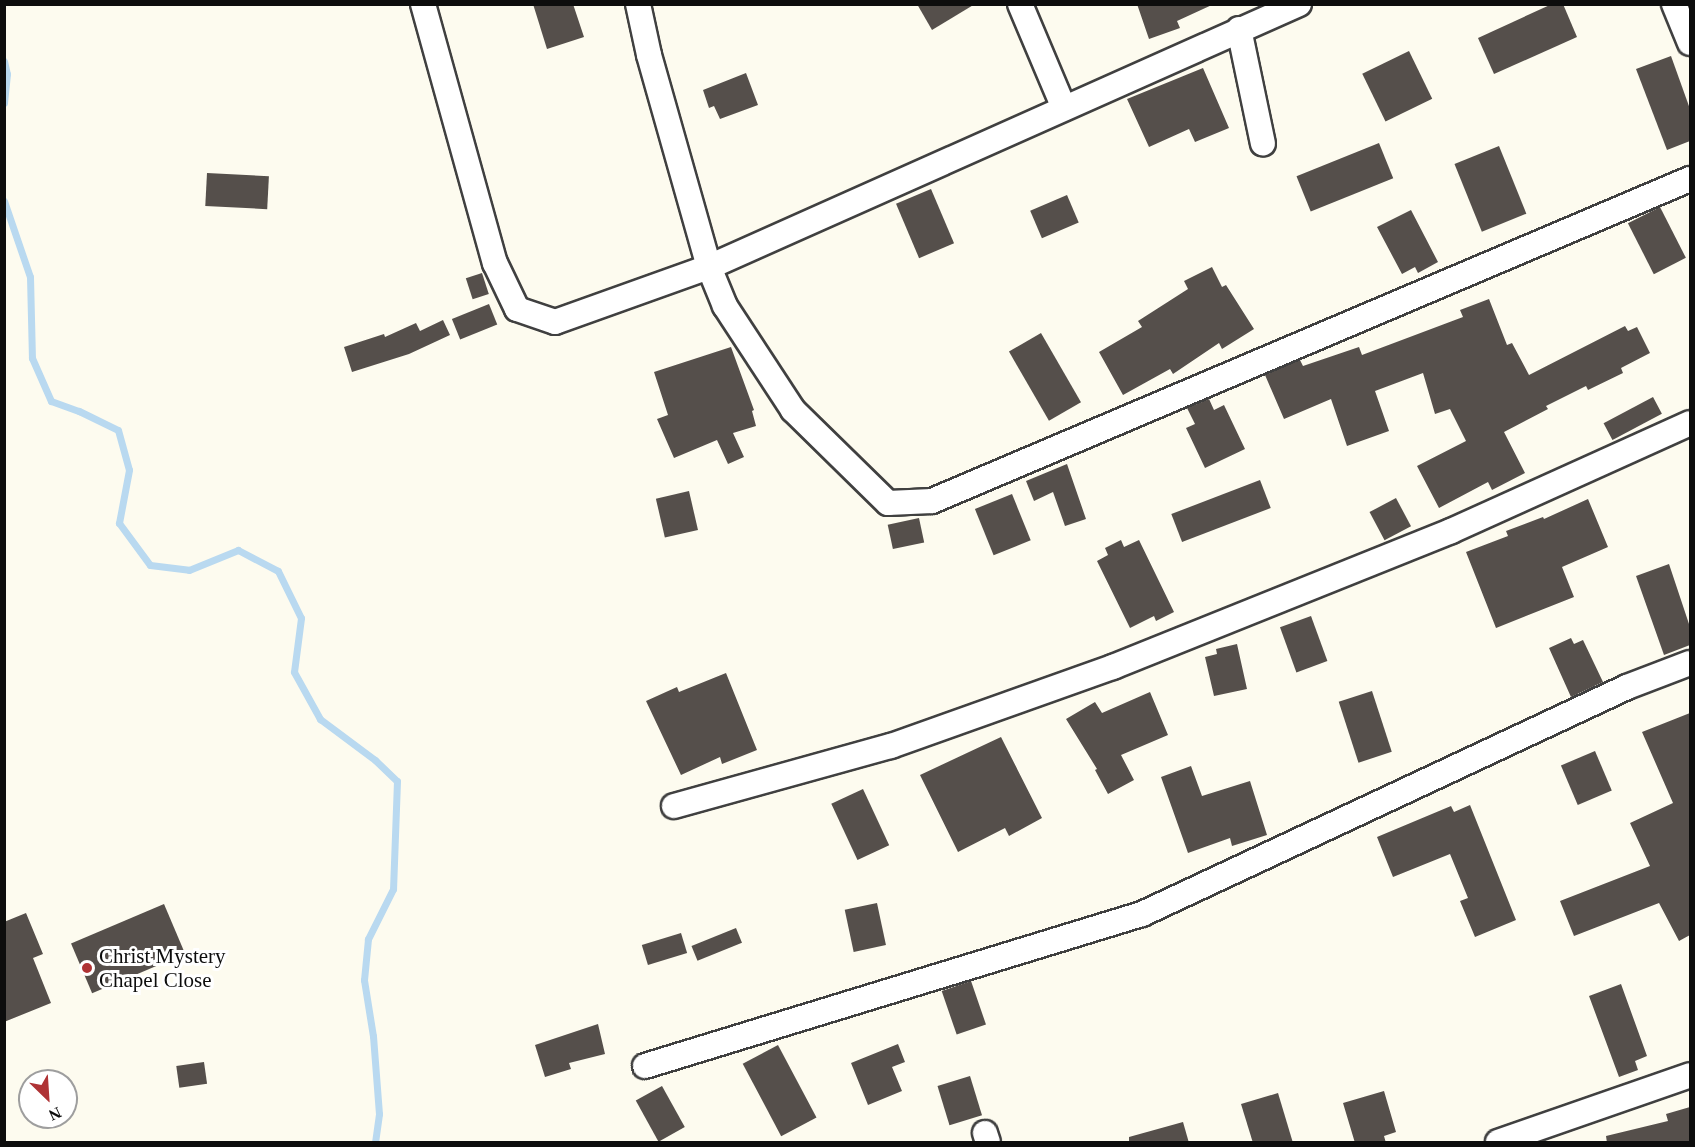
<!DOCTYPE html>
<html>
<head>
<meta charset="utf-8">
<style>
  body { margin:0 }
  #map { position:relative; width:1695px; height:1147px; overflow:hidden; background:#fdfbef; font-family:Georgia,serif }
  div>[style] { position:absolute }
  [style*='--x'] { left:calc(var(--x)*1px); top:calc(var(--y)*1px); width:calc(var(--w)*1px); rotate:calc(var(--a)*1deg) }
  .stream>* { height:7px; margin:-3.5px; padding:0 3.5px; transform-origin:3.5px; border-radius:3.5px; background:#b9d9f0 }
  .building>* { inset:0; background:#554f4b; transform-origin:0 0 }
  .roads { filter:drop-shadow(2px 0 #404040) drop-shadow(-2px 0 #404040) drop-shadow(0 2px #404040) drop-shadow(0 -2px #404040) }
  .minor>* { height:24px; margin:-12px; padding:0 12px; transform-origin:12px; border-radius:12px; background:#fff }
  .dots>* { width:16px; height:16px; translate:-50% -50%; box-sizing:border-box; border:3px solid #fff; border-radius:50% }
  span { translate:-50% -50%; white-space:nowrap; text-align:center; line-height:1.15; -webkit-text-stroke:6px #fff; paint-order:stroke }
  .poi-label { font-size:21px; color:#0d0d0d }
  .left { translate:0 -50%; text-align:left }
  .frame { position:absolute; inset:0; border:6px solid #0d0d0d; pointer-events:none }
  .north { position:absolute; left:18px; top:1069px; width:60px; height:60px; box-sizing:border-box; background:#fff; border:2px solid #9e9e9e; border-radius:50%; rotate:155deg; font-size:16px; font-weight:700; line-height:24px; text-align:center; color:#0d0d0d }
  .north::after { content:''; display:block; margin:auto; width:21px; height:27px; background:#af3335; clip-path:polygon(50% 0,100% 100%,50% 72%,0 100%) }
</style>
</head>
<body>
<div id="map">
  <div class="stream">
    <i style="--x:4;--y:61;--w:13;--a:77"></i>
    <i style="--x:7;--y:74;--w:29;--a:96"></i>
    <i style="--x:4;--y:201;--w:80;--a:71.1"></i>
    <i style="--x:30;--y:277;--w:81;--a:88.6"></i>
    <i style="--x:32;--y:358;--w:47;--a:66.2"></i>
    <i style="--x:51;--y:401;--w:30;--a:20"></i>
    <i style="--x:79;--y:411;--w:43;--a:26"></i>
    <i style="--x:118;--y:430;--w:41;--a:74.6"></i>
    <i style="--x:129;--y:470;--w:54;--a:100.7"></i>
    <i style="--x:119;--y:523;--w:52;--a:53.6"></i>
    <i style="--x:150;--y:565;--w:39;--a:7"></i>
    <i style="--x:189;--y:570;--w:53;--a:-22.2"></i>
    <i style="--x:238;--y:550;--w:45;--a:27.7"></i>
    <i style="--x:278;--y:571;--w:52;--a:63.9"></i>
    <i style="--x:301;--y:618;--w:54;--a:97.4"></i>
    <i style="--x:294;--y:672;--w:54;--a:61"></i>
    <i style="--x:320;--y:719;--w:69;--a:36.7"></i>
    <i style="--x:375;--y:760;--w:30;--a:44"></i>
    <i style="--x:397;--y:781;--w:108;--a:92.1"></i>
    <i style="--x:393;--y:889;--w:56;--a:116.6"></i>
    <i style="--x:368;--y:939;--w:41;--a:95.6"></i>
    <i style="--x:364;--y:980;--w:57;--a:80.9"></i>
    <i style="--x:373;--y:1036;--w:78;--a:85.6"></i>
    <i style="--x:379;--y:1114;--w:28;--a:98"></i>
  </div>
  <div class="building">
    <i style="clip-path:polygon(533px 4px,573px 4px,584px 37px,547px 49px)"></i>
    <i style="clip-path:polygon(917px 4px,975px 4px,932px 30px)"></i>
    <i style="clip-path:polygon(1137px 4px,1214px 4px,1177px 21px,1180px 28px,1149px 39px)"></i>
    <i style="clip-path:polygon(1552px 4px,1563px 4px,1577px 37px,1494px 74px,1478px 38px)"></i>
    <i style="left:1409px;top:51px;width:53px;height:52px;rotate:64deg"></i>
    <i style="clip-path:polygon(1671px 56px,1690px 109px,1690px 141px,1667px 150px,1636px 69px)"></i>
    <i style="clip-path:polygon(1203px 68px,1229px 128px,1195px 142px,1189px 129px,1149px 147px,1127px 99px)"></i>
    <i style="clip-path:polygon(746px 73px,758px 105px,720px 119px,714px 106px,709px 108px,703px 90px)"></i>
    <i style="left:1379px;top:143px;width:38px;height:89px;rotate:68deg"></i>
    <i style="left:1499px;top:146px;width:73px;height:48px;rotate:68deg"></i>
    <i style="left:207px;top:173px;width:62px;height:33px;rotate:3deg"></i>
    <i style="left:931px;top:189px;width:59px;height:38px;rotate:67deg"></i>
    <i style="left:1067px;top:195px;width:30px;height:40px;rotate:67deg"></i>
    <i style="left:1660px;top:207px;width:57px;height:36px;rotate:63deg"></i>
    <i style="clip-path:polygon(1411px 210px,1438px 262px,1418px 273px,1415px 267px,1402px 274px,1377px 227px)"></i>
    <i style="clip-path:polygon(1212px 267px,1222px 287px,1226px 285px,1254px 329px,1222px 349px,1219px 343px,1173px 374px,1170px 369px,1123px 395px,1099px 352px,1142px 327px,1138px 321px,1188px 289px,1184px 281px)"></i>
    <i style="left:482px;top:273px;width:22px;height:17px;rotate:72deg"></i>
    <i style="clip-path:polygon(1489px 299px,1507px 345px,1512px 343px,1529px 375px,1625px 326px,1628px 331px,1637px 327px,1650px 353px,1621px 368px,1623px 373px,1588px 390px,1586px 386px,1546px 406px,1548px 409px,1504px 432px,1525px 473px,1492px 490px,1488px 482px,1439px 508px,1417px 466px,1466px 441px,1450px 409px,1435px 414px,1423px 373px,1375px 391px,1389px 431px,1347px 446px,1331px 399px,1284px 419px,1265px 375px,1300px 360px,1303px 366px,1359px 347px,1362px 355px,1463px 317px,1460px 310px)"></i>
    <i style="left:489px;top:304px;width:22px;height:40px;rotate:68deg"></i>
    <i style="clip-path:polygon(443px 320px,450px 335px,409px 354px,352px 372px,344px 347px,384px 334px,385px 337px,416px 323px,420px 331px)"></i>
    <i style="left:1041px;top:333px;width:80px;height:37px;rotate:60deg"></i>
    <i style="clip-path:polygon(731px 347px,754px 410px,752px 411px,756px 426px,733px 433px,744px 457px,728px 464px,717px 440px,674px 458px,657px 419px,668px 415px,654px 372px)"></i>
    <i style="left:1653px;top:397px;width:19px;height:56px;rotate:62deg"></i>
    <i style="clip-path:polygon(1209px 399px,1214px 410px,1224px 405px,1245px 449px,1205px 468px,1186px 428px,1195px 424px,1187px 408px)"></i>
    <i style="clip-path:polygon(1067px 464px,1086px 519px,1065px 526px,1053px 492px,1034px 501px,1026px 481px)"></i>
    <i style="left:1260px;top:480px;width:30px;height:95px;rotate:69deg"></i>
    <i style="left:689px;top:491px;width:40px;height:34px;rotate:77deg"></i>
    <i style="left:1012px;top:494px;width:50px;height:40px;rotate:68deg"></i>
    <i style="left:1396px;top:498px;width:32px;height:30px;rotate:62deg"></i>
    <i style="clip-path:polygon(1588px 499px,1608px 547px,1562px 567px,1574px 597px,1496px 628px,1466px 552px,1508px 536px,1506px 531px,1543px 517px,1544px 519px)"></i>
    <i style="left:919px;top:518px;width:25px;height:32px;rotate:78deg"></i>
    <i style="clip-path:polygon(1121px 540px,1124px 547px,1139px 540px,1174px 612px,1156px 621px,1154px 616px,1130px 628px,1097px 561px,1108px 555px,1105px 548px)"></i>
    <i style="clip-path:polygon(1669px 564px,1690px 627px,1690px 645px,1664px 655px,1636px 576px)"></i>
    <i style="left:1311px;top:616px;width:48px;height:33px;rotate:70deg"></i>
    <i style="clip-path:polygon(1571px 638px,1574px 644px,1583px 640px,1603px 682px,1571px 697px,1549px 648px)"></i>
    <i style="clip-path:polygon(1237px 644px,1247px 689px,1214px 696px,1205px 657px,1217px 654px,1216px 649px)"></i>
    <i style="clip-path:polygon(726px 673px,757px 750px,722px 764px,720px 757px,681px 775px,646px 701px,677px 687px,679px 692px)"></i>
    <i style="left:1372px;top:691px;width:64px;height:35px;rotate:72deg"></i>
    <i style="clip-path:polygon(1150px 692px,1168px 735px,1121px 755px,1134px 780px,1108px 794px,1095px 770px,1097px 769px,1066px 719px,1095px 702px,1102px 713px)"></i>
    <i style="clip-path:polygon(1690px 713px,1690px 935px,1679px 941px,1659px 903px,1574px 936px,1560px 901px,1650px 866px,1630px 823px,1673px 803px,1642px 732px)"></i>
    <i style="clip-path:polygon(1001px 737px,1042px 818px,1009px 836px,1005px 828px,958px 852px,920px 775px)"></i>
    <i style="left:1595px;top:751px;width:43px;height:37px;rotate:67deg"></i>
    <i style="clip-path:polygon(1191px 766px,1202px 796px,1250px 781px,1267px 835px,1232px 846px,1230px 838px,1188px 853px,1161px 777px)"></i>
    <i style="left:863px;top:789px;width:62px;height:35px;rotate:65deg"></i>
    <i style="clip-path:polygon(1470px 805px,1516px 920px,1475px 937px,1460px 901px,1468px 898px,1450px 854px,1393px 877px,1377px 837px,1451px 806px,1454px 812px)"></i>
    <i style="left:877px;top:903px;width:43px;height:33px;rotate:78deg"></i>
    <i style="left:164px;top:904px;width:54px;height:101px;rotate:67deg"></i>
    <i style="clip-path:polygon(26px 913px,43px 954px,33px 958px,51px 1003px,4px 1022px,4px 922px)"></i>
    <i style="left:736px;top:928px;width:16px;height:48px;rotate:68deg"></i>
    <i style="left:681px;top:933px;width:21px;height:41px;rotate:73deg"></i>
    <i style="left:971px;top:981px;width:46px;height:31px;rotate:71deg"></i>
    <i style="clip-path:polygon(1621px 984px,1647px 1056px,1635px 1061px,1638px 1070px,1619px 1077px,1589px 996px)"></i>
    <i style="clip-path:polygon(598px 1024px,605px 1054px,569px 1063px,571px 1069px,545px 1077px,535px 1045px)"></i>
    <i style="clip-path:polygon(898px 1044px,905px 1062px,892px 1067px,902px 1091px,868px 1105px,851px 1063px)"></i>
    <i style="left:778px;top:1045px;width:82px;height:40px;rotate:62deg"></i>
    <i style="left:204px;top:1062px;width:22px;height:28px;rotate:82deg"></i>
    <i style="left:970px;top:1076px;width:41px;height:34px;rotate:73deg"></i>
    <i style="left:662px;top:1086px;width:47px;height:30px;rotate:61deg"></i>
    <i style="clip-path:polygon(1384px 1091px,1396px 1132px,1384px 1136px,1386px 1143px,1355px 1143px,1343px 1103px)"></i>
    <i style="clip-path:polygon(1278px 1093px,1293px 1143px,1253px 1143px,1241px 1104px)"></i>
    <i style="clip-path:polygon(1690px 1107px,1690px 1143px,1607px 1143px,1606px 1136px,1668px 1121px,1666px 1114px)"></i>
    <i style="clip-path:polygon(1183px 1122px,1189px 1143px,1129px 1143px,1129px 1137px)"></i>
  </div>
  <div class="roads">
    <div class="minor">
      <i style="--x:423;--y:4;--w:269;--a:74.5"></i>
      <i style="--x:495;--y:263;--w:51;--a:64.4"></i>
      <i style="--x:517;--y:309;--w:40;--a:18.9"></i>
      <i style="--x:555;--y:322;--w:164;--a:-19.7"></i>
      <i style="--x:709;--y:267;--w:646;--a:-24.03"></i>
      <i style="--x:638;--y:4;--w:52;--a:77.8"></i>
      <i style="--x:649;--y:55;--w:220;--a:74.2"></i>
      <i style="--x:709;--y:267;--w:42;--a:67.7"></i>
      <i style="--x:725;--y:306;--w:124;--a:56.8"></i>
      <i style="--x:793;--y:410;--w:133;--a:44.4"></i>
      <i style="--x:888;--y:503;--w:44;--a:-2.6"></i>
      <i style="--x:932;--y:501;--w:824;--a:-23.02"></i>
      <i style="--x:1020;--y:4;--w:113;--a:67.1"></i>
      <i style="--x:1674;--y:4;--w:42;--a:67.7"></i>
      <i style="--x:1239;--y:29;--w:117;--a:78.2"></i>
      <i style="--x:674;--y:806;--w:225;--a:-15.5"></i>
      <i style="--x:891;--y:746;--w:236;--a:-19.6"></i>
      <i style="--x:1113;--y:667;--w:364;--a:-21.9"></i>
      <i style="--x:1451;--y:531;--w:262;--a:-24.3"></i>
      <i style="--x:645;--y:1066;--w:520;--a:-17.01"></i>
      <i style="--x:1142;--y:914;--w:535;--a:-25.08"></i>
      <i style="--x:1627;--y:687;--w:67;--a:-20.9"></i>
      <i style="--x:985;--y:1133;--w:9;--a:72"></i>
      <i style="--x:1498;--y:1142;--w:203;--a:-19.2"></i>
    </div>
  </div>
  <div class="dots">
    <i style="left:87px;top:968px;background:#af3335"></i>
  </div>
  <div class="poi-label">
    <span class="left" style="left:99px;top:968px">Christ Mystery<br>Chapel Close</span>
  </div>
  <div class="frame"></div>
  <div class="north">N</div>
</div>
</body>
</html>
